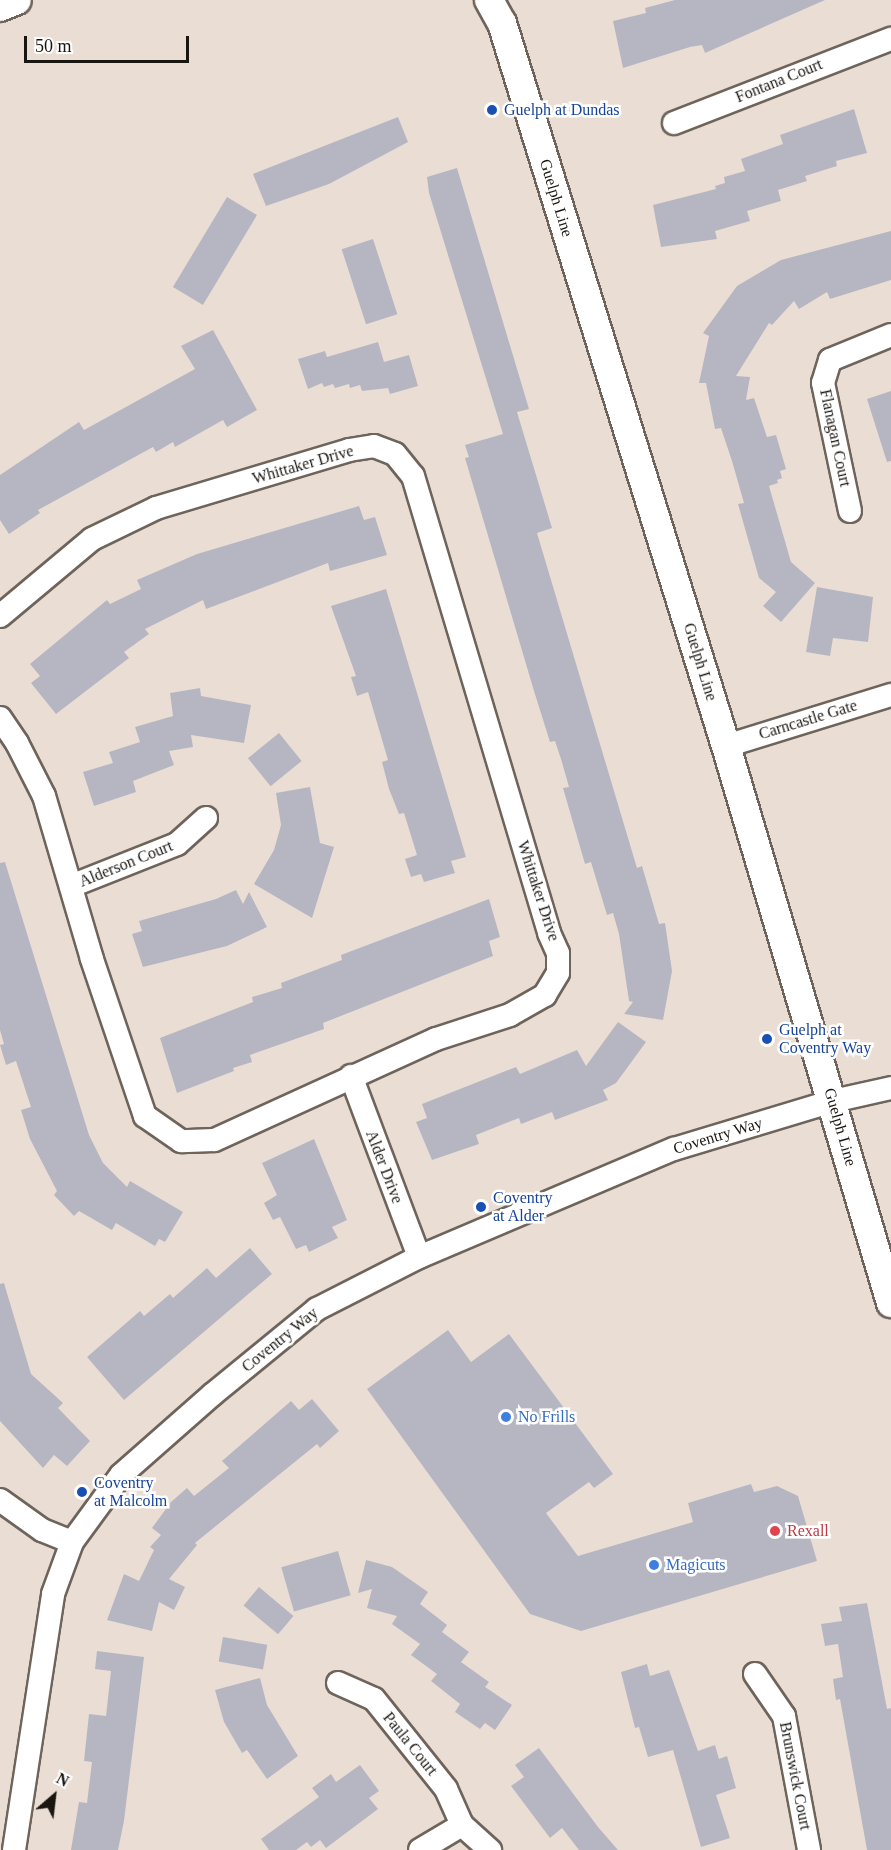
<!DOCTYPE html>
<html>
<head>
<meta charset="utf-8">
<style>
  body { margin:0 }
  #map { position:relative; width:891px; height:1850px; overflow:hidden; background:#eaded4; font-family:Georgia,serif }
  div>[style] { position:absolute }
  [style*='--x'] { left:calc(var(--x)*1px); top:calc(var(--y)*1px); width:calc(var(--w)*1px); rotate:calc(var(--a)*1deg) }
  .building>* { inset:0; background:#b6b6c3; transform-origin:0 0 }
  .roads { filter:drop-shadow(2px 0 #6e645b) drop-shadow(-2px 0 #6e645b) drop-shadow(0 2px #6e645b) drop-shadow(0 -2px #6e645b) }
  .minor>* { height:22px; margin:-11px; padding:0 11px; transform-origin:11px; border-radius:11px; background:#fff }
  .major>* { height:28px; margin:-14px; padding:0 14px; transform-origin:14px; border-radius:14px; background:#fff }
  .dots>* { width:16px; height:16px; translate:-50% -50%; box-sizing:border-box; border:3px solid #fff; border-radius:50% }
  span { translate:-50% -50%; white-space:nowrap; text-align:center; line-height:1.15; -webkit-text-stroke:5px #fff; paint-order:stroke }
  .street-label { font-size:16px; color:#191612 }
  .transit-label { font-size:16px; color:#164399 }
  .left { translate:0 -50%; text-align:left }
  .shop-label { font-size:16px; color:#366cbe }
  .health-label { font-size:16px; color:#be3a42 }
  .north { position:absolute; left:24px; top:1766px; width:60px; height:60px; -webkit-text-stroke:4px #fff; paint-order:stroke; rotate:28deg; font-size:16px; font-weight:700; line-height:24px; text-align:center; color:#191612 }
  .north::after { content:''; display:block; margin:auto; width:21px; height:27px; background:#191612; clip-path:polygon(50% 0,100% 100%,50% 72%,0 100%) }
  .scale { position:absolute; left:24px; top:36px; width:165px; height:27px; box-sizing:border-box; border:3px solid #191612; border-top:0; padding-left:8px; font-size:18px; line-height:21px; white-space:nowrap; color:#191612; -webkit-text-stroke:4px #fff; paint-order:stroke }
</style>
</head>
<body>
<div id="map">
  <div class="building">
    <i style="clip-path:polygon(675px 0,825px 0,705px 53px,702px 45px,690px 47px,623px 68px,613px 21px,646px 13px,645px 8px)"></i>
    <i style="clip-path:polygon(854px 109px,867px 153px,836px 161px,837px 166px,805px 176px,807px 181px,778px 190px,781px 201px,747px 211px,750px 221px,715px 231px,717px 239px,661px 247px,653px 205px,716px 189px,715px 186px,725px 183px,724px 177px,745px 171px,741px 159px,783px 144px,780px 135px)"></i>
    <i style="clip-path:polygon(398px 117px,408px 142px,329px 184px,266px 206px,253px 174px)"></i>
    <i style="clip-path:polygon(457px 168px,529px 409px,517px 412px,552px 528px,537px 533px,637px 868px,642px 866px,659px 924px,665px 923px,672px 971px,663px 1020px,624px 1014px,633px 1002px,629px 1001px,619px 934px,613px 913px,607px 915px,591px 862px,585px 864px,563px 788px,569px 787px,561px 759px,555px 741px,550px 742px,534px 691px,465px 458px,469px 457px,465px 445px,503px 434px,429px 193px,427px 177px)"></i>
    <i style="left:227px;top:197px;width:35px;height:105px;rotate:31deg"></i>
    <i style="clip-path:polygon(891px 231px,891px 280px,830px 299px,827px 292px,799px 309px,794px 301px,772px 325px,769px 323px,736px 376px,750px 377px,746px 400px,754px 398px,767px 437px,776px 435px,786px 469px,780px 471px,782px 478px,777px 480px,778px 483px,769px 486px,791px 562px,815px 583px,781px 622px,763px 606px,776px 592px,759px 578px,738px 504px,744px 503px,732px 461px,721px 428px,715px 429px,706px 383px,699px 383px,709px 336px,703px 333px,737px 286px,781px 260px)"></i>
    <i style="left:373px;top:239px;width:79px;height:33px;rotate:72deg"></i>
    <i style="clip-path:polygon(213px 330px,257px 410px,227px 427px,223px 420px,175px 447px,173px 442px,156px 452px,153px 447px,38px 510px,40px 513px,9px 534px,0 520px,0 475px,79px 422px,84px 430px,195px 369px,181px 346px)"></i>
    <i style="clip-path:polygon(378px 342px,384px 362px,409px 355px,418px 386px,390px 394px,388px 388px,362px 391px,360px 385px,350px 388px,349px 384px,335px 388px,333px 384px,324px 387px,322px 383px,308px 389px,298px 359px,325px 351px,327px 357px)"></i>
    <i style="clip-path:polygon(891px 391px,891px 461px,887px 462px,867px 399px)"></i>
    <i style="clip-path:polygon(359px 506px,364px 520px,375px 517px,387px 555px,330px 571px,328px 563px,206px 609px,203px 600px,145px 629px,149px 634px,124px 652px,129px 658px,56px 714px,31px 683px,40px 676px,30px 664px,107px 600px,110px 604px,141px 589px,137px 580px,197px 554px)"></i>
    <i style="clip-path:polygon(817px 587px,873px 597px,868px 642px,833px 638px,830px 656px,806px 652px)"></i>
    <i style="clip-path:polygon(386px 589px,466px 857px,451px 861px,455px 873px,424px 882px,421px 874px,411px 877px,405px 859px,417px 855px,404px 813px,399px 814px,389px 789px,382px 762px,388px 760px,368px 692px,357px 696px,351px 677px,356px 676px,331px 606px)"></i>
    <i style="clip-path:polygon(200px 688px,201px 696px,251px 705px,244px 743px,191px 735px,193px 747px,169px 751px,174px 765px,133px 781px,136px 792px,94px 806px,83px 772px,113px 763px,109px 752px,140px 742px,135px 727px,173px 716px,170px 693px)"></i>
    <i style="left:279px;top:733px;width:36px;height:40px;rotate:51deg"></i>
    <i style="clip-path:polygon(310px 787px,320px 843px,334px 847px,312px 918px,254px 884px,274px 850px,281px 825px,276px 793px)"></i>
    <i style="clip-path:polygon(5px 862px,89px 1135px,103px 1163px,127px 1187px,130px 1181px,183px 1212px,165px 1242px,159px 1239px,155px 1246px,116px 1223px,112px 1230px,79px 1211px,74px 1216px,54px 1195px,57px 1191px,30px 1139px,21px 1110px,31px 1107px,16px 1061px,6px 1065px,0 1045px,4px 1044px,0 1030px,0 863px)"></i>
    <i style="clip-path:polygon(236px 890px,243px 904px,249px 892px,267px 927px,227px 946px,143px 967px,132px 934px,142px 931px,139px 921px,216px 899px)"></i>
    <i style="clip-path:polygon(489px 899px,500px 937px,489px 941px,493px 956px,323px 1023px,324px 1029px,250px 1055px,252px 1062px,233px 1068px,234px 1071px,177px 1093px,160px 1038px,253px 1002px,252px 997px,282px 988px,281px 983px,342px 960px,341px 955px)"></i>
    <i style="clip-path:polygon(618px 1022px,646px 1042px,616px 1083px,603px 1090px,608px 1100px,555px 1120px,552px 1112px,521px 1124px,519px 1118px,476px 1135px,479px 1144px,432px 1160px,416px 1122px,427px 1118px,422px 1104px,516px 1067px,520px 1074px,577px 1050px,586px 1066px)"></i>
    <i style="clip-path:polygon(314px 1139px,347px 1220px,332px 1227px,338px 1238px,309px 1252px,306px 1245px,296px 1249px,280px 1217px,273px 1220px,264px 1203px,277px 1195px,262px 1163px)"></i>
    <i style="clip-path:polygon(250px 1248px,272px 1274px,124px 1400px,87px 1357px,140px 1311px,144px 1316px,170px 1294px,173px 1298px,207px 1268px,216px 1278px)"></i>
    <i style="clip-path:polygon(4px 1283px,31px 1374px,63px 1403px,58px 1408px,90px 1441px,67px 1466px,54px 1455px,43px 1468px,0 1421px,0 1284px)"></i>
    <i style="clip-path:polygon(448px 1330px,471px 1362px,509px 1334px,613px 1474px,594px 1488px,589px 1482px,546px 1513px,578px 1556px,693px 1522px,688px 1503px,751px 1484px,754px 1492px,777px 1486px,798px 1496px,817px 1561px,581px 1631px,530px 1614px,367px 1389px)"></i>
    <i style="clip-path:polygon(312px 1399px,339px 1431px,320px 1448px,317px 1444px,195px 1543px,197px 1545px,169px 1579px,185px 1587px,174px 1610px,159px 1602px,152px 1631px,107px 1620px,124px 1574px,139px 1581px,154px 1550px,150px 1547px,161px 1535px,152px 1528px,171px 1502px,187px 1488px,194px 1496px,229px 1468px,222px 1461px,291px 1401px,299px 1410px)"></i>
    <i style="left:338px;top:1551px;width:46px;height:59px;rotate:74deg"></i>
    <i style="clip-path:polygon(366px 1560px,392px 1567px,428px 1592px,420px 1604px,447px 1625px,442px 1632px,469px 1652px,461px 1662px,489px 1682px,485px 1687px,512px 1705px,495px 1730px,485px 1723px,480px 1729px,455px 1712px,460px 1704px,431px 1681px,437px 1674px,411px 1655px,420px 1644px,392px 1624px,397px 1616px,367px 1608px,372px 1589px,358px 1593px)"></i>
    <i style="left:259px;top:1587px;width:45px;height:24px;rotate:40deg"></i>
    <i style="clip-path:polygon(867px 1603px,887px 1709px,891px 1708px,891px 1850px,867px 1850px,840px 1699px,836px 1700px,833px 1679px,843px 1677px,838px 1644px,825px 1646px,821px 1624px,842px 1621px,839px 1607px)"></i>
    <i style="left:223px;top:1637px;width:45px;height:25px;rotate:10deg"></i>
    <i style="clip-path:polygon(97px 1651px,144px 1657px,124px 1821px,118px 1850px,71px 1850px,79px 1802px,87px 1803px,92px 1762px,84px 1761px,89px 1714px,106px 1716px,111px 1671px,95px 1669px)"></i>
    <i style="clip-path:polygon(647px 1664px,650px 1676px,669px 1670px,698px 1751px,715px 1745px,719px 1759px,727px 1756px,736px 1788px,716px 1795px,730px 1838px,701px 1847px,673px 1750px,648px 1757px,639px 1727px,635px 1728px,621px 1672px)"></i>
    <i style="clip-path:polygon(260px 1678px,267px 1705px,298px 1756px,267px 1779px,247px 1750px,242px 1753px,224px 1722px,215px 1690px)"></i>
    <i style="clip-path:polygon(539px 1748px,598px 1827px,618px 1850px,579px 1850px,562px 1828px,550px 1838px,511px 1786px,524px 1777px,515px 1765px)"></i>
    <i style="clip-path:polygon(360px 1765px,379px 1791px,369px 1798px,378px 1809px,326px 1848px,320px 1840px,311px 1847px,307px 1842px,296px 1850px,269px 1850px,261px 1839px,319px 1797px,312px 1788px,331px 1774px,336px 1782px)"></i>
  </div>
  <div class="roads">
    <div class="minor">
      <i style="--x:674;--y:123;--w:233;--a:-21.2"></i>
      <i style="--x:850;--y:511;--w:131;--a:-101.9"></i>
      <i style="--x:823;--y:383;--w:24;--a:-73"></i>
      <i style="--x:830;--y:360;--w:66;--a:-22.3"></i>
      <i style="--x:0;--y:616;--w:120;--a:-39.9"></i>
      <i style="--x:92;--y:539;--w:71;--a:-25.8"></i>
      <i style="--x:156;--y:508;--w:202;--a:-16.7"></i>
      <i style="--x:349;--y:450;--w:25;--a:-9"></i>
      <i style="--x:374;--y:446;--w:22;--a:21"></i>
      <i style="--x:395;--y:454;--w:28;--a:51"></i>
      <i style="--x:413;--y:476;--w:477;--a:73.4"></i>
      <i style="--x:549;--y:933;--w:22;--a:66"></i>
      <i style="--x:558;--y:953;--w:20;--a:90"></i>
      <i style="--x:558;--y:973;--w:26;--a:121"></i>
      <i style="--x:545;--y:995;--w:40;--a:150.3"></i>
      <i style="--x:510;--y:1015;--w:78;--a:162"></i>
      <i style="--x:436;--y:1039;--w:244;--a:155.5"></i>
      <i style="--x:214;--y:1140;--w:33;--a:178"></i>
      <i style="--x:181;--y:1141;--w:44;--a:-145.2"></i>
      <i style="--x:145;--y:1116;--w:166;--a:-108.7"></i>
      <i style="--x:92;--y:959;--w:170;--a:-106.4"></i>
      <i style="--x:44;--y:796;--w:59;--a:-117"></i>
      <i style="--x:17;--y:743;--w:30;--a:-124"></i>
      <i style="--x:726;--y:746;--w:173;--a:-17.2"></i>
      <i style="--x:71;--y:886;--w:114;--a:-21.6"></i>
      <i style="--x:177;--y:844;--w:39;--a:-42"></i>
      <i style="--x:351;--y:1076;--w:193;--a:69.4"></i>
      <i style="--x:0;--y:1500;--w:52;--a:35.5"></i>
      <i style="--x:42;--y:1530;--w:32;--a:22"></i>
      <i style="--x:755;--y:1674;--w:51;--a:55.4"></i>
      <i style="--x:784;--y:1716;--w:136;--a:79.4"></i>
      <i style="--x:338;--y:1683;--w:39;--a:24"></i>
      <i style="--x:374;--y:1699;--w:115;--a:51.3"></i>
      <i style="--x:446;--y:1789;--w:39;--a:66"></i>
      <i style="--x:14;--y:1850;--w:259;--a:-81.3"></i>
      <i style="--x:53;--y:1594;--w:55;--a:-69.9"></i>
      <i style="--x:72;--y:1542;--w:83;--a:-53.8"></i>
      <i style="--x:121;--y:1475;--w:123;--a:-41.4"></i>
      <i style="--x:213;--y:1394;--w:134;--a:-39.3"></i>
      <i style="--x:317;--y:1309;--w:114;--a:-27"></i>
      <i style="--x:419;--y:1257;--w:277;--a:-23"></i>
      <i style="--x:674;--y:1149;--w:166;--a:-16.8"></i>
      <i style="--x:833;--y:1101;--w:59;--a:-12.6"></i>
      <i style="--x:420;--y:1850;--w:49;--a:-30.8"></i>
      <i style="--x:462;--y:1825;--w:38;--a:42"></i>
    </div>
    <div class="major">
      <i style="--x:489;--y:0;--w:26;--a:61"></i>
      <i style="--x:502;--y:23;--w:757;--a:72.79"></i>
      <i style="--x:726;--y:746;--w:581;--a:73.5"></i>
      <i style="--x:0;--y:7;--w:18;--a:-22"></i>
    </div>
  </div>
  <div class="dots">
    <i style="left:492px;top:110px;background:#1a4fb4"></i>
    <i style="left:767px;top:1039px;background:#1a4fb4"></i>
    <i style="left:481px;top:1207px;background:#1a4fb4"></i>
    <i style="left:506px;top:1417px;background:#3f7fe0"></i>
    <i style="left:82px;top:1492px;background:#1a4fb4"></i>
    <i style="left:775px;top:1531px;background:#e0444e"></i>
    <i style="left:654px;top:1565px;background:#3f7fe0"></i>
  </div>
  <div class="street-label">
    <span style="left:779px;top:81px;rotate:-22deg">Fontana Court</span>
    <span style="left:556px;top:198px;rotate:73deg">Guelph Line</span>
    <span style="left:835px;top:438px;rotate:78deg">Flanagan Court</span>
    <span style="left:303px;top:465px;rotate:-16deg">Whittaker Drive</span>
    <span style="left:700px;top:662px;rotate:73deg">Guelph Line</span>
    <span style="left:808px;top:720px;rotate:-17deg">Carncastle Gate</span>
    <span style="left:126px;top:864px;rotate:-22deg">Alderson Court</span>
    <span style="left:538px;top:891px;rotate:72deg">Whittaker Drive</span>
    <span style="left:840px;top:1127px;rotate:74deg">Guelph Line</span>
    <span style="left:718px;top:1136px;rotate:-17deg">Coventry Way</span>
    <span style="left:384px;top:1167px;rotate:69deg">Alder Drive</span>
    <span style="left:280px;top:1340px;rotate:-39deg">Coventry Way</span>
    <span style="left:410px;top:1744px;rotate:51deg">Paula Court</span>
    <span style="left:795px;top:1776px;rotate:79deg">Brunswick Court</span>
  </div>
  <div class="transit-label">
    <span class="left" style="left:504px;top:110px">Guelph at Dundas</span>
    <span class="left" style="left:779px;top:1039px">Guelph at<br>Coventry Way</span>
    <span class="left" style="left:493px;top:1207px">Coventry<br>at Alder</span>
    <span class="left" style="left:94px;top:1492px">Coventry<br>at Malcolm</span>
  </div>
  <div class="shop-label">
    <span class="left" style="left:518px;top:1417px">No Frills</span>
    <span class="left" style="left:666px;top:1565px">Magicuts</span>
  </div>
  <div class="health-label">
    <span class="left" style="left:787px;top:1531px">Rexall</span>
  </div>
  <div class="north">N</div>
  <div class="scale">50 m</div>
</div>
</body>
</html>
